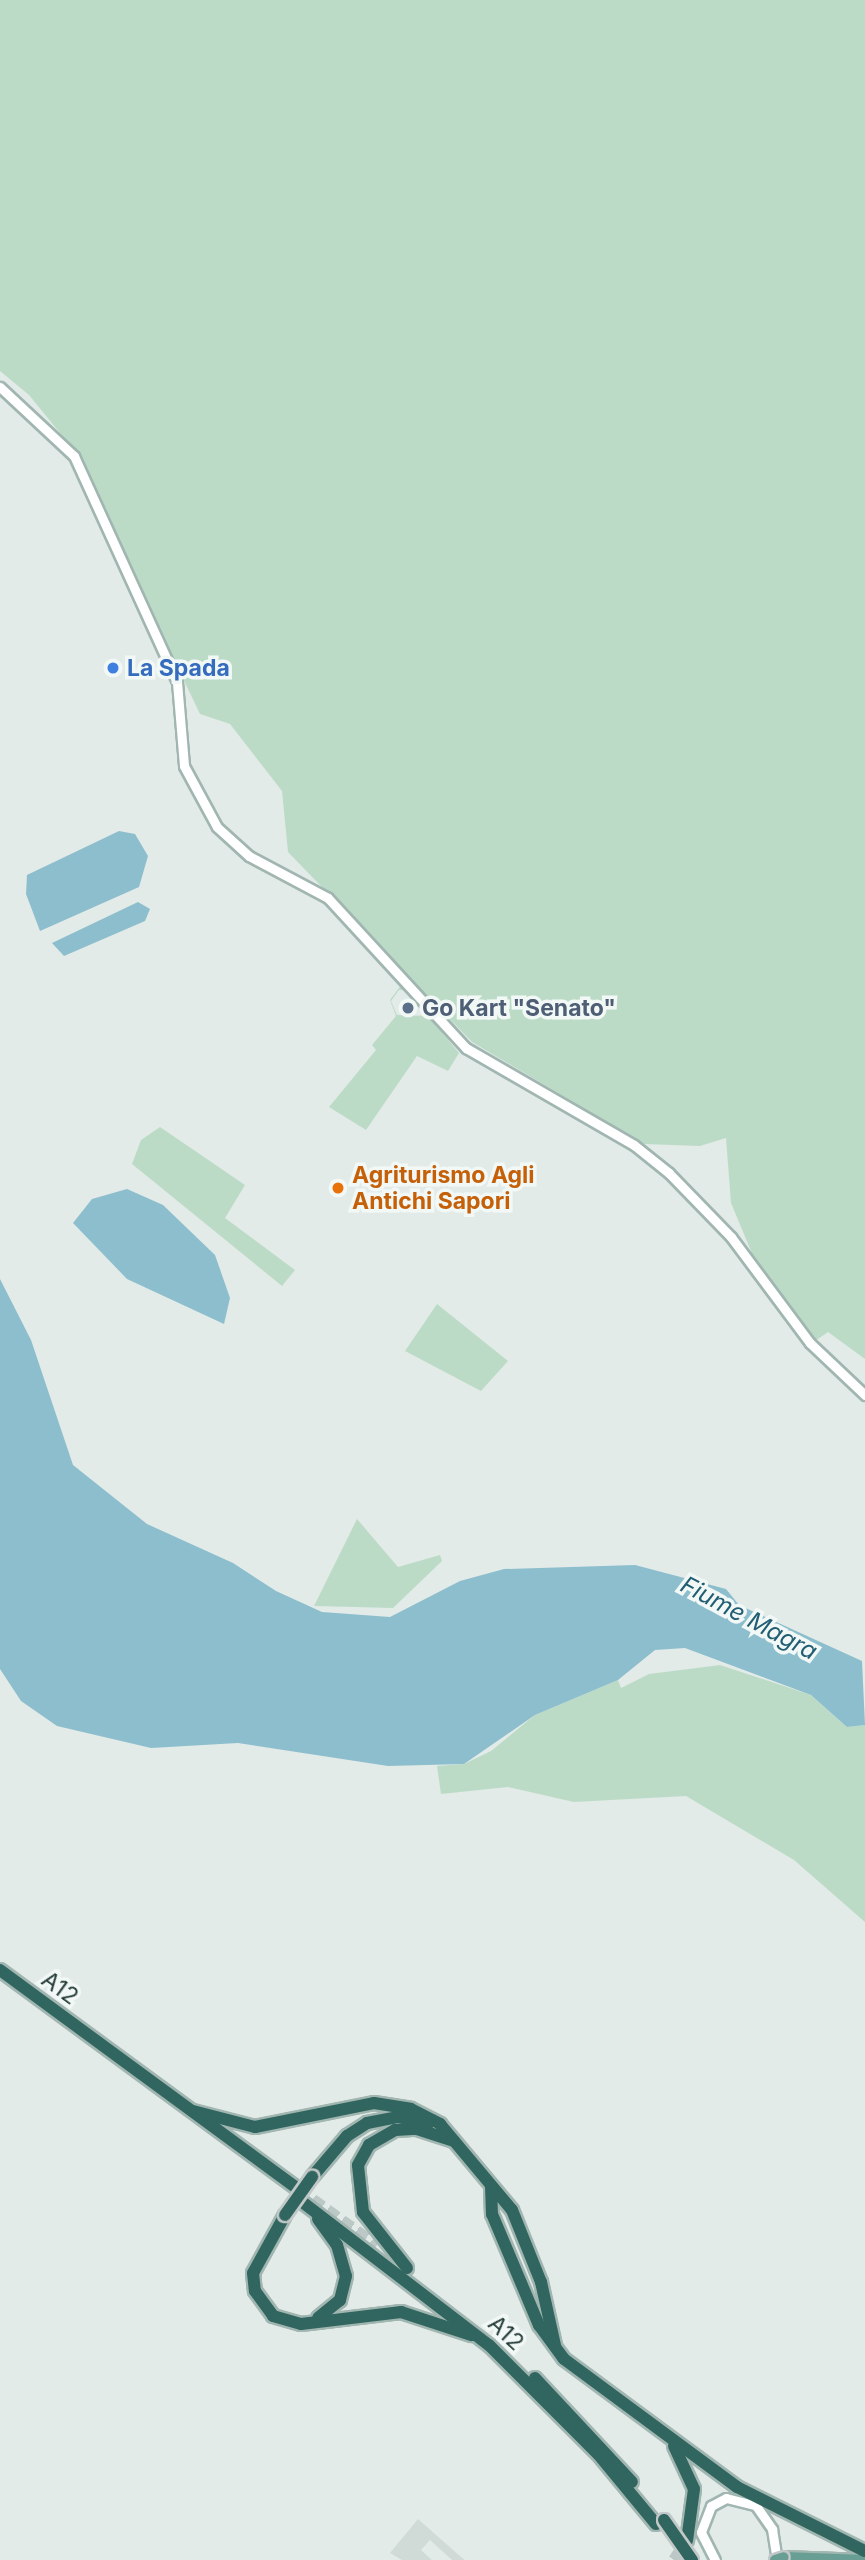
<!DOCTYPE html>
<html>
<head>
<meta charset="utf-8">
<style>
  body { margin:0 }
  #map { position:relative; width:865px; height:2560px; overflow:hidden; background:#e2ebe8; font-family:Inter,sans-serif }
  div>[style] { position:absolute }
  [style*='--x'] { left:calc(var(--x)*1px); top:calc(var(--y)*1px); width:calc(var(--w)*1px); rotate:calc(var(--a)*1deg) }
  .built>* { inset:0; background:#d0dbd7 }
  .green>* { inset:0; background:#bcdbc7 }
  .water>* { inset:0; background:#8dbecd }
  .highway-tunnel>* { height:12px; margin-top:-6px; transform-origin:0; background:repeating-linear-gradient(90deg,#bcc8c5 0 12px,transparent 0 18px) }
  .roads { filter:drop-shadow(2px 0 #a1b6b1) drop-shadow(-2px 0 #a1b6b1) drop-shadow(0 2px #a1b6b1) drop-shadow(0 -2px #a1b6b1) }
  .secondary>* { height:9px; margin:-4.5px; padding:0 4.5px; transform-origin:4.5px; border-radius:4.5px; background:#fff }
  .primary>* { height:10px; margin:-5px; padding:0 5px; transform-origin:5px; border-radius:5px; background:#699e95 }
  .highway>* { height:12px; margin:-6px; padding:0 6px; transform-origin:6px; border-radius:6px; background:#31655f }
  .bridges { filter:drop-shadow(2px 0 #c1c8c7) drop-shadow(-2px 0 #c1c8c7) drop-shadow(0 2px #c1c8c7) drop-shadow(0 -2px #c1c8c7) }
  .primary-bridge>* { height:10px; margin:-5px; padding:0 5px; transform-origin:5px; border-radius:5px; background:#699e95 }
  .highway-bridge>* { height:12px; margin:-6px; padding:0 6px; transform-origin:6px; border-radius:6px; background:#31655f }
  .dots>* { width:19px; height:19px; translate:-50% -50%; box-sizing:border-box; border:4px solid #f2f8f6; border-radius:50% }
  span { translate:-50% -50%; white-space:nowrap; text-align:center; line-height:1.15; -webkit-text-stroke:7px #f2f8f6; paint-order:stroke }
  .shop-label { font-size:23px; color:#366cbe; font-weight:700 }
  .left { translate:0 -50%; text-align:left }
  .service-label { font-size:23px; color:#4e5e75; font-weight:700 }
  .food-label { font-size:23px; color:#c56008; font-weight:700 }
  .street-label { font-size:23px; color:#233b37 }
  .water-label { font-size:24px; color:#215e73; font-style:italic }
</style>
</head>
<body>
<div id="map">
  <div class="built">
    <i style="clip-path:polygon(418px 2519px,461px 2557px,465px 2560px,452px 2560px,430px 2540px,421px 2550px,432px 2560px,402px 2560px,390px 2553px)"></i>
  </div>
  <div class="green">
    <i style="clip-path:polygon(0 0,865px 0,865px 1359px,828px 1332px,815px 1341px,761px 1275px,731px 1203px,726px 1138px,700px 1146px,644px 1144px,472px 1042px,288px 852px,282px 791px,230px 724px,200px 714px,73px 449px,29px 395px,0 371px)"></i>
    <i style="clip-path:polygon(evenodd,402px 984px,459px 1053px,448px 1071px,417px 1056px,366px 1130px,329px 1107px,376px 1050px,372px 1045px,396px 1016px,390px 1000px,402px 984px,399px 990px,404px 990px,428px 1016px,397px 1015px,391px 1001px,399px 990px)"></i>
    <i style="clip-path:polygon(160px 1127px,245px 1185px,225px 1218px,295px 1270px,282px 1286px,132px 1164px,141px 1140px)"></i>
    <i style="clip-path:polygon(437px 1304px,508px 1361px,481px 1391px,405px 1351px)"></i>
    <i style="clip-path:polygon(357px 1519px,398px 1567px,440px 1555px,442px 1561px,393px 1608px,314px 1606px)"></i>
    <i style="clip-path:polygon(720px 1665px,811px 1695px,847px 1727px,865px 1725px,865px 1922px,794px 1860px,686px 1796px,574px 1802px,508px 1787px,441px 1794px,437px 1766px,464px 1764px,491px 1751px,535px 1715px,618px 1680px,621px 1688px,649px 1674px)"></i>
  </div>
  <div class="water">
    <i style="clip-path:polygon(119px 831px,135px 834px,148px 856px,139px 887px,40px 931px,26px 894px,27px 875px)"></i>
    <i style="clip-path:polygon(138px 902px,150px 909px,145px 921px,64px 956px,52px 943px)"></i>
    <i style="clip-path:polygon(127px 1189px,163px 1205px,215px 1255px,230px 1298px,224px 1324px,127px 1279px,73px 1223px,92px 1199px)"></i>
    <i style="clip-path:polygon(0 1279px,31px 1340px,73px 1465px,147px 1524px,233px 1563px,276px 1591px,322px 1612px,390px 1617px,460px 1581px,504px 1569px,635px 1565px,726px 1589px,739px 1605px,862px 1661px,865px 1725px,847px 1727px,811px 1695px,685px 1648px,655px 1650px,618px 1680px,535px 1715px,464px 1764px,388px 1766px,238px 1743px,151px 1748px,57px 1726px,21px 1701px,0 1669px)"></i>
  </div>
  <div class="highway-tunnel">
    <i style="--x:298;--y:2189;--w:97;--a:35.8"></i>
    <i style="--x:674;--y:2560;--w:23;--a:-56"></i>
  </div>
  <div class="roads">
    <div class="secondary">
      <i style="--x:0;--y:387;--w:101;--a:43"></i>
      <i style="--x:74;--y:456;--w:248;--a:65.5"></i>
      <i style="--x:177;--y:682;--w:84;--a:85.2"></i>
      <i style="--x:184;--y:766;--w:69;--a:61.6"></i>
      <i style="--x:217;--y:827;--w:43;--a:42.2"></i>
      <i style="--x:249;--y:856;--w:89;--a:28"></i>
      <i style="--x:328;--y:898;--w:204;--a:47.4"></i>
      <i style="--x:466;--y:1048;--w:194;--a:30"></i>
      <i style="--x:634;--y:1145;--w:45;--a:38.7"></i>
      <i style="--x:669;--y:1173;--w:89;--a:45.9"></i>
      <i style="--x:731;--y:1237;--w:132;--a:53.3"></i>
      <i style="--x:810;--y:1343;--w:76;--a:43.4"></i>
      <i style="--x:754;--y:2503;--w:32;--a:55"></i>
      <i style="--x:772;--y:2529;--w:31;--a:81"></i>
      <i style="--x:715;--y:2560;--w:31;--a:-117"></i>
      <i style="--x:701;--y:2532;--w:28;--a:-69"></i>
      <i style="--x:711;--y:2506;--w:17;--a:-28"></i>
      <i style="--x:726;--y:2498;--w:32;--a:14"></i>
    </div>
    <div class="primary">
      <i style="--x:784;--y:2557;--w:81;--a:2.1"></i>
    </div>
    <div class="highway">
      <i style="--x:0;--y:1970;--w:370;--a:36.3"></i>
      <i style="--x:193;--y:2111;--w:64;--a:14.5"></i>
      <i style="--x:255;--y:2127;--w:121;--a:-11.4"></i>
      <i style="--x:374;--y:2103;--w:37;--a:9"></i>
      <i style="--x:411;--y:2109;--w:33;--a:27"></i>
      <i style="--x:440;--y:2124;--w:112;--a:50.1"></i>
      <i style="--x:512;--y:2210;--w:78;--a:68.1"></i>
      <i style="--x:541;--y:2282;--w:65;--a:77.5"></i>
      <i style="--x:312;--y:2177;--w:54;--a:-49.5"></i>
      <i style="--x:347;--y:2136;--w:24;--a:-33"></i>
      <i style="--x:367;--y:2123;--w:32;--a:-11"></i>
      <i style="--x:398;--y:2117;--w:31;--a:13"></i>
      <i style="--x:491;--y:2186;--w:28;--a:88"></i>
      <i style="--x:492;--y:2214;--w:121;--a:67.1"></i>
      <i style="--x:539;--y:2325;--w:42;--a:53.7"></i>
      <i style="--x:564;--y:2359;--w:215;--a:36.5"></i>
      <i style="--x:737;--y:2487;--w:143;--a:26.6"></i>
      <i style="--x:301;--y:2201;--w:237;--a:37.5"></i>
      <i style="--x:489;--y:2345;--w:154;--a:45"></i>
      <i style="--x:598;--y:2454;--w:91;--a:50.4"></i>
      <i style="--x:285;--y:2215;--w:66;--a:118.9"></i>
      <i style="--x:253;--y:2273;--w:18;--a:84"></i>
      <i style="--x:255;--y:2291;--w:31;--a:54"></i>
      <i style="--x:273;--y:2316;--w:29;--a:16"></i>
      <i style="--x:301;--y:2324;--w:101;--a:-6.8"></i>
      <i style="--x:401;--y:2312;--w:74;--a:18.2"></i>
      <i style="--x:318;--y:2219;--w:32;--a:54"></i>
      <i style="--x:337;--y:2245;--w:32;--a:74"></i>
      <i style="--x:346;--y:2276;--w:25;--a:104"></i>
      <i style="--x:340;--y:2300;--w:28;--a:141"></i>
      <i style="--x:407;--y:2268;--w:71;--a:-128.2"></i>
      <i style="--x:363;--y:2212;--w:47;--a:-96.1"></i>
      <i style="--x:358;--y:2165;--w:23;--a:-61"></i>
      <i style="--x:369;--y:2145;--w:30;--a:-30"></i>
      <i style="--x:395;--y:2130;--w:22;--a:-3"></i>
      <i style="--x:417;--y:2129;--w:39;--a:18"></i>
      <i style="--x:535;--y:2378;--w:142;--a:47"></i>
      <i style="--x:674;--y:2446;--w:47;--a:65.1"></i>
      <i style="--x:694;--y:2489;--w:52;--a:97.7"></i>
    </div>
  </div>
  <div class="bridges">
    <div class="primary-bridge">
      <i style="--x:775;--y:2560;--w:9;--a:-18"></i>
    </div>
    <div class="highway-bridge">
      <i style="--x:285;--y:2215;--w:47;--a:-54.6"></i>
      <i style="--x:664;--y:2520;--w:49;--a:55"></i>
    </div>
  </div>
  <div class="dots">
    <i style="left:113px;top:668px;background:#3f7fe0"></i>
    <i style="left:408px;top:1008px;background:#5c6f8a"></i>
    <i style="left:338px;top:1188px;background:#e8710a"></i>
  </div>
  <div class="shop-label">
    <span class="left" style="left:127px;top:668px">La Spada</span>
  </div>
  <div class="service-label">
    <span class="left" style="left:422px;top:1008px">Go Kart "Senato"</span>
  </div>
  <div class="food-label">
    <span class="left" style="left:352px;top:1188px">Agriturismo Agli<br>Antichi Sapori</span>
  </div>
  <div class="street-label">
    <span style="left:60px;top:1988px;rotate:36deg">A12</span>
    <span style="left:506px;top:2333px;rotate:43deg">A12</span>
  </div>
  <div class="water-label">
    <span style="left:749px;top:1618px;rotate:28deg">Fiume Magra</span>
  </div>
</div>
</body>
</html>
